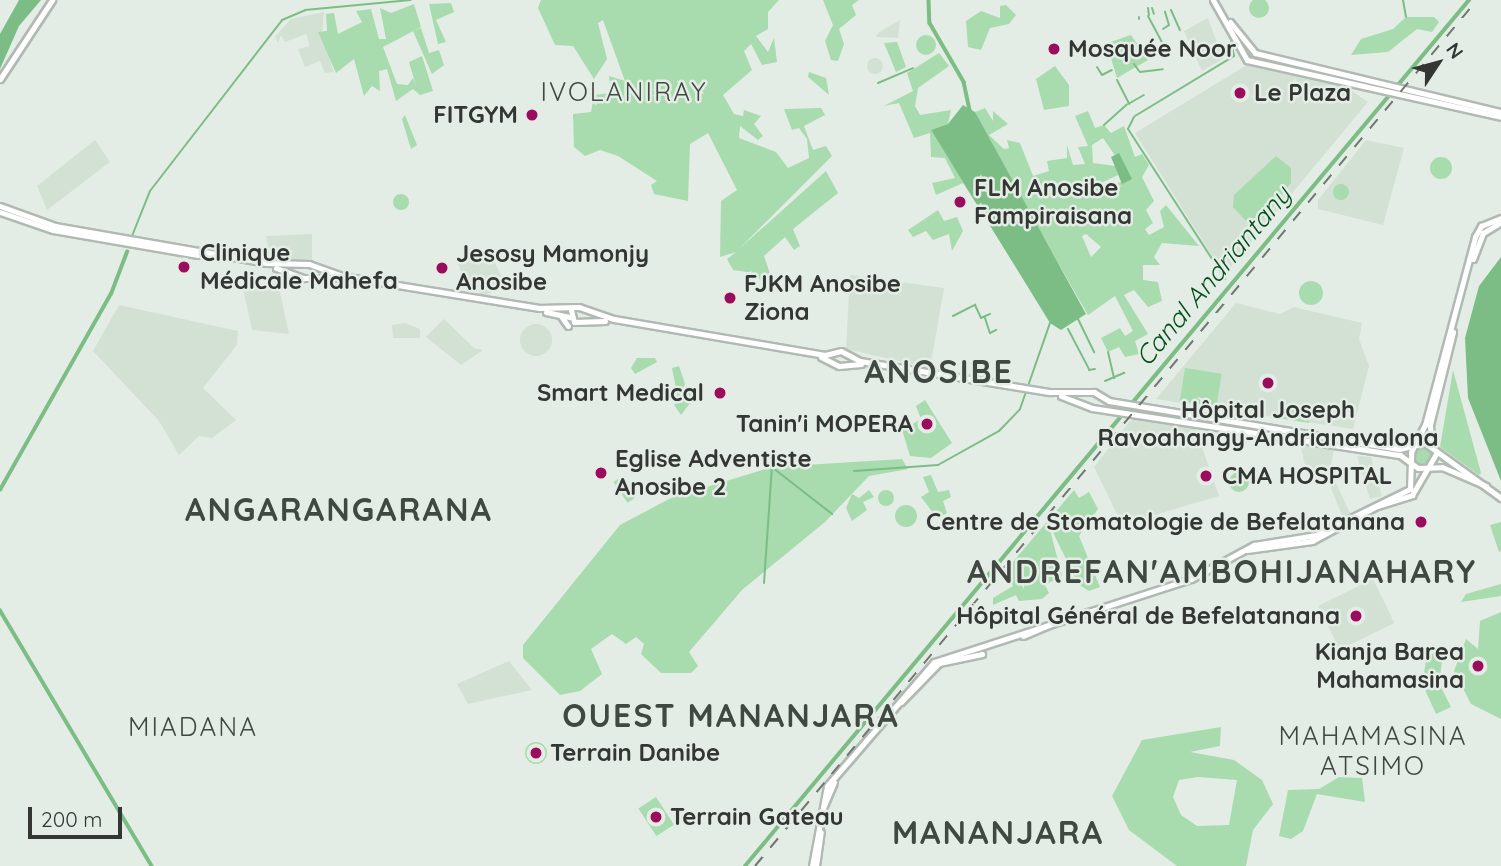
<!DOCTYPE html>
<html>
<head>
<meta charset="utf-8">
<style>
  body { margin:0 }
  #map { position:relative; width:1501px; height:866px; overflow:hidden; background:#e4ede5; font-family:Quicksand,sans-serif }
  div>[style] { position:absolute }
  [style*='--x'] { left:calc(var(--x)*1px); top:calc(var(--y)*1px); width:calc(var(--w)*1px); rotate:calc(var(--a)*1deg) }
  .built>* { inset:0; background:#d2e1d3; transform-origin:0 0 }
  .round { border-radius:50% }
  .green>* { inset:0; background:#a8dbae; transform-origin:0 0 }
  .water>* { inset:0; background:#7cbd85 }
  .stream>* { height:2px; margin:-1px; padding:0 1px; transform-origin:1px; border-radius:1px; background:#7cbd85 }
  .canal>* { height:3.5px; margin:-1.75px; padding:0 1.75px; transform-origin:1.75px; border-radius:1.75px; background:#7cbd85 }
  .roads { filter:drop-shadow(2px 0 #b1bab2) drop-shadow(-2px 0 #b1bab2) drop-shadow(0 2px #b1bab2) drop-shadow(0 -2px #b1bab2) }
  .major>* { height:5px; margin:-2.5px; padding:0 2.5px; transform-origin:2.5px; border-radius:2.5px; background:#fff }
  .rail>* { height:2px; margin-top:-1px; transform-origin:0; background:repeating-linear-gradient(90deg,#717671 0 12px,transparent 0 24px) }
  .dots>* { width:19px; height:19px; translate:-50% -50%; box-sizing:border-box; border:4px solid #e4ede5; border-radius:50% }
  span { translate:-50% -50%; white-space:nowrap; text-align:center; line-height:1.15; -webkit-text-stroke:5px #e4ede5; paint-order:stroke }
  .poi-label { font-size:24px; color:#333633; font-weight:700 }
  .left { translate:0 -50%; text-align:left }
  .right { translate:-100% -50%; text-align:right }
  .neighbourhood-label { font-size:26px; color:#414841; letter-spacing:2px }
  .water-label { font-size:26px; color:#034f1c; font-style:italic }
  .district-label { font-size:32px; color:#414841; font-weight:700; letter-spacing:2px }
  .north { position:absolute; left:1403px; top:28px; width:70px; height:70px; -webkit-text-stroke:5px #e4ede5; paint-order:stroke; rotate:54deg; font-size:19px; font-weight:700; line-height:28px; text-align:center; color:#333633 }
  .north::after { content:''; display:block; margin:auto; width:24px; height:32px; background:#333633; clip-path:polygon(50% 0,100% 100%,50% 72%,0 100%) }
  .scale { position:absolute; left:28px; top:807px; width:94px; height:32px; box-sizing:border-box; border:4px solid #333633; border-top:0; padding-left:9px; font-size:21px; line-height:24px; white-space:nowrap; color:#333633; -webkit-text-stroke:5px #e4ede5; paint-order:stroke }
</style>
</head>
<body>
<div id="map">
  <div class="built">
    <i style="clip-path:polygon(324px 12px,322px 36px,334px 72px,325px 73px,320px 61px,305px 67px,298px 49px,310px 46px,306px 34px,285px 42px,281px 35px,278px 43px,275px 37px,291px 19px)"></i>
    <i style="clip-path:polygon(1208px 18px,1223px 59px,1202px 71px,1184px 31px)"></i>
    <i style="clip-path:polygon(900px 20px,898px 38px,876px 37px,878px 33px)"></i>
    <i class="round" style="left:867px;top:58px;width:16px;height:16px"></i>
    <i style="clip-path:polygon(1250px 63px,1334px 79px,1368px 102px,1224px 275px,1135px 133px)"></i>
    <i style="clip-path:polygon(95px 140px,110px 162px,47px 210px,37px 186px)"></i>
    <i style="clip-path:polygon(1366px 140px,1404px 148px,1383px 225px,1318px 209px,1318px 200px)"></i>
    <i style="clip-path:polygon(312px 234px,312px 262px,270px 256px,266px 236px)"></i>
    <i style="clip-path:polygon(489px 251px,506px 286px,481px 297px,478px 289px,470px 292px,458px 264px)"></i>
    <i style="clip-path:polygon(850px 275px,944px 288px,930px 368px,846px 349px)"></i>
    <i style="clip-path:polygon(278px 283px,289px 334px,252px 330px,242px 284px)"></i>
    <i style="clip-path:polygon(1236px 303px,1280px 314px,1294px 307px,1362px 323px,1359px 339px,1369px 366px,1353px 429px,1156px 399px)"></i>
    <i style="clip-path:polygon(119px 305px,238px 331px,237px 345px,203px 388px,236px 420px,212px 438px,199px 436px,179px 455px,159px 421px,93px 351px)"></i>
    <i style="clip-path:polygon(444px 319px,474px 348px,483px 350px,461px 365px,426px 337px)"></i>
    <i style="clip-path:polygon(405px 323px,420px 329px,420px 338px,393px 338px,392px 325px)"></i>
    <i class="round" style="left:520px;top:324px;width:32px;height:32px"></i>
    <i style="clip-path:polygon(1141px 417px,1195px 427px,1219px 496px,1134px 521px,1117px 514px,1094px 467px,1130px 421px)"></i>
    <i style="clip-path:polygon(1300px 443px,1334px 449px,1329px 477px,1309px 483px)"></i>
    <i style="clip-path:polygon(1357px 456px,1371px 457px,1382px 496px,1370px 499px)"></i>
    <i style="clip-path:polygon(1335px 481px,1350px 513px,1343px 518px,1329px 483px)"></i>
    <i style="left:1373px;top:579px;width:49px;height:61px;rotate:64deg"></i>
    <i style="clip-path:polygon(509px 661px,532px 690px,468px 704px,457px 684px)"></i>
  </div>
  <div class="green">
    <i class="round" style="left:1249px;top:-2px;width:20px;height:20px"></i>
    <i style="clip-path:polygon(541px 0,779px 0,768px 12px,768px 29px,756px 36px,768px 52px,774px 38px,777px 62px,762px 65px,751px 44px,744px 51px,752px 70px,723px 95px,734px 114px,743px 116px,744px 110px,761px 116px,754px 124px,763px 136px,758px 140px,740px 126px,739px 138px,776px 152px,788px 168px,809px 158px,807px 139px,799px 128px,792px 130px,784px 109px,821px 108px,825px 115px,804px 126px,813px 150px,826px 146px,832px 156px,739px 249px,826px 171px,838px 193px,793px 229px,800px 246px,794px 250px,785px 237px,764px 256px,773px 282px,766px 287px,755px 273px,733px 270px,727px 259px,736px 252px,720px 257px,721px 201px,737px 190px,708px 133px,690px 144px,688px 201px,654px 194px,651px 185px,657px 181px,618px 156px,600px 150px,585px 156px,574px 147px,573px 114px,591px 112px,594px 95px,611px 93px,609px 76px,625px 81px,603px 20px,598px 23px,607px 59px,594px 79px,573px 46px,555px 45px,538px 8px)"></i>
    <i style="clip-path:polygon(859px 0,852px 5px,856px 15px,839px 29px,844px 44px,838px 61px,831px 60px,825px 41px,833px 25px,823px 0)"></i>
    <i style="clip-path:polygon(451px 3px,454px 12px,436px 20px,446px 42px,438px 44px,429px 4px)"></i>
    <i style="clip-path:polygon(414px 4px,421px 27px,383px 47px,397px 84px,408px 85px,413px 78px,416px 86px,409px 62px,422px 56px,433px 91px,420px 95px,413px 89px,396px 101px,387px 69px,379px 71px,380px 91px,372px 86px,364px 96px,354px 59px,336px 73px,318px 32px,327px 31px,326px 14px,334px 13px,338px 34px,362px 22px,356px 11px,371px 9px,379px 39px,386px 39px,380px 8px,391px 13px)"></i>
    <i style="clip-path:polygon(1006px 5px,1016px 15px,1009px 24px,990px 28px,981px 50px,968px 47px,966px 21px,981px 11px,1000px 18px,1000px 6px)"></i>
    <i style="clip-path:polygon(1406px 17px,1434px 17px,1439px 22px,1432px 32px,1417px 29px,1388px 52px,1351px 55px,1361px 39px,1393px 29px)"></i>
    <i style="clip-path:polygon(421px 28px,429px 53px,439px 50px,444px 65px,432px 74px,413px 31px)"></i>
    <i style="clip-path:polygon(1131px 35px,1148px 60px,1117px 78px,1110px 55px,1099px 46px)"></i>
    <i class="round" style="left:916px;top:35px;width:20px;height:20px"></i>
    <i style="clip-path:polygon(897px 42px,906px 67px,896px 72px,884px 43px)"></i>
    <i style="clip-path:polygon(939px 53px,949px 66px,918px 88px,915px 106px,920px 115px,951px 110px,948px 124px,931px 130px,1016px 266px,963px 183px,936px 195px,932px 183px,955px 178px,945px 158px,931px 157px,930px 133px,914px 138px,899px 103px,884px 106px,913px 91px,907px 73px)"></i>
    <i style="clip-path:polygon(1055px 66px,1069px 85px,1069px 106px,1044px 110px,1036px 79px)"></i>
    <i style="clip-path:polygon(809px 72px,826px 78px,829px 95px,808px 77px)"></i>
    <i style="clip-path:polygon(evenodd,985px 108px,993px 121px,993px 111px,1008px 124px,989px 135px,1004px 149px,1009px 148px,1007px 140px,1020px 143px,1033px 176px,1049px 171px,1047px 161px,1067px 158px,1067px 145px,1073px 165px,1085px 164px,1078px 147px,1088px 146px,1075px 116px,1088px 111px,1095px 128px,1104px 125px,1111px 133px,1124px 126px,1135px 157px,1142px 154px,1149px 165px,1142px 177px,1154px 201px,1146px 210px,1153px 223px,1145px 229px,1149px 235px,1164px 227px,1160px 211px,1166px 205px,1199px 246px,1162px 243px,1154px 257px,1160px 265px,1143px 265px,1143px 280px,1158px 282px,1162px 301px,1148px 307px,1134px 290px,1124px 295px,1148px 334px,1135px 341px,1139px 354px,1125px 357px,1119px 347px,1108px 352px,1101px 338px,1120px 328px,1125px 336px,1133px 331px,1115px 296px,1088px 315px,987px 139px,975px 112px,985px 108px,1103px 138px,1131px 179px,1105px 187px,1104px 196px,1099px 184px,1118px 175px,1115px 166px,1093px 163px,1092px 145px,1103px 138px,985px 108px,1086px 234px,1101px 247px,1091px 257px,1082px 236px,1086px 234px)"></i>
    <i style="clip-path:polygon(405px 115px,417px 145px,411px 149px,402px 119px)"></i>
    <i style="clip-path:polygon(1276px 156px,1291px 168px,1291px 183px,1261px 220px,1245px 220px,1233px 207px,1234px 195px)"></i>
    <i class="round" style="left:1430px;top:157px;width:22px;height:22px"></i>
    <i class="round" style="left:1333px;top:184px;width:16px;height:16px"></i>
    <i class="round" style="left:393px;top:194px;width:16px;height:16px"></i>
    <i style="clip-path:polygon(938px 210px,944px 221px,957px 217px,963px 231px,952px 251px,949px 234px,933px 240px,926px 231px,913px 237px,908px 230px)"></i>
    <i class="round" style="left:1299px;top:281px;width:24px;height:24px"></i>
    <i style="clip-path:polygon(637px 358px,655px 358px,657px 362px,635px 374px,631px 368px)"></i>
    <i style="clip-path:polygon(679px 366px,685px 384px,678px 399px,672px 368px)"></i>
    <i style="left:1185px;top:368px;width:37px;height:33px;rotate:9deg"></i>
    <i style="clip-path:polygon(1453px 370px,1481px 473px,1479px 475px,1440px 447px)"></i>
    <i style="clip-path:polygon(690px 391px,694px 398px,681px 415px,674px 405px)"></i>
    <i style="clip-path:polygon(925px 400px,952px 443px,931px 458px,910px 456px,902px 430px,921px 419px,916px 406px)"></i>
    <i style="left:1279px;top:408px;width:32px;height:10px;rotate:9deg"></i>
    <i class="round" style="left:1414px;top:447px;width:18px;height:18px"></i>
    <i style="clip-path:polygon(902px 459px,908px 469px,869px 476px,825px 522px,742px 590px,689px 652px,698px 666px,691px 673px,661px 673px,641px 654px,644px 644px,636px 637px,626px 644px,612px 634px,591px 649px,602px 674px,580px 691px,560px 695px,523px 658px,523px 645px,620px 525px,671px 498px,772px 467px)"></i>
    <i class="round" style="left:1229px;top:472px;width:20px;height:20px"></i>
    <i style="clip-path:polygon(931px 475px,938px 492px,949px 490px,951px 497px,943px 501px,947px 513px,937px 518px,921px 497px,929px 492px,923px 477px)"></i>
    <i style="left:621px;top:477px;width:25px;height:9px;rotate:56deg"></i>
    <i style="clip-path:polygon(869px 490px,874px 497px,863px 502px,867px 510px,852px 521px,846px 508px,852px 494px,859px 498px)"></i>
    <i style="clip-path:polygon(1074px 490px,1079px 498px,1089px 492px,1098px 509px,1079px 536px,1100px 587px,1089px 591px,1078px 584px,1048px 522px,1062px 576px,1045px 585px,1049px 593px,1042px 599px,1019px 601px,1016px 595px,993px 605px,993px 598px,1013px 586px,1006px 570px)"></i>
    <i class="round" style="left:878px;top:490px;width:16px;height:16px"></i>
    <i class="round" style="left:895px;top:505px;width:22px;height:22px"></i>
    <i style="clip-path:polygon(1501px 522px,1501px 551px,1499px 552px,1490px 525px)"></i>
    <i style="clip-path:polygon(1501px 584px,1501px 596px,1461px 602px,1466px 594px)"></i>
    <i style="clip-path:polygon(1501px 612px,1501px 719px,1471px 704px,1454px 671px,1466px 639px,1478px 649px,1480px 621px)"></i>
    <i style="clip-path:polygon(1427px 653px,1443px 655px,1439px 683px,1451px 707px,1436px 714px,1425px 690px,1439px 683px,1423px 680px)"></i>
    <i style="clip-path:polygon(evenodd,1221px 727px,1220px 746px,1190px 752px,1234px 760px,1262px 780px,1273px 804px,1253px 830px,1246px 866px,1177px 866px,1129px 830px,1112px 796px,1142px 740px,1221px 727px,1198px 777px,1237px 780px,1229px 825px,1197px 826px,1181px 815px,1173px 797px,1179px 780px,1198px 777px)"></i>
    <i class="round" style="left:525px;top:742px;width:22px;height:22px"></i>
    <i style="clip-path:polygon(1339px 777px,1362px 778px,1365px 802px,1317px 794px,1303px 831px,1291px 839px,1279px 836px,1288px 790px,1319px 789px)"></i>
    <i style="left:656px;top:797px;width:33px;height:21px;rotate:57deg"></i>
  </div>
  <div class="water">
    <i style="clip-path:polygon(19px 0,41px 0,19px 26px,0 69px,0 34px)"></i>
    <i style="clip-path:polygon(963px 105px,975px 112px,1086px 314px,1061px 330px,1050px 323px,931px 130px,948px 124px)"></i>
    <i style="clip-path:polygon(1119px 153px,1132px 179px,1122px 184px,1111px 157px)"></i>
    <i style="clip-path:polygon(1501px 257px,1501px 481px,1468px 398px,1465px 338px,1479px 286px)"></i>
  </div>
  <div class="stream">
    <i style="--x:1403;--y:0;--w:17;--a:80"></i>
    <i style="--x:1148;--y:8;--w:7;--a:82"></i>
    <i style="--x:1152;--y:8;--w:6;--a:72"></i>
    <i style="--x:1171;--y:10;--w:22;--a:66"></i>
    <i style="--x:1148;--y:16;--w:38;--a:62"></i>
    <i style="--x:1139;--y:19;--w:2;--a:-90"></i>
    <i style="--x:1163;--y:29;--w:7;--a:-34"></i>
    <i style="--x:1169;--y:25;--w:14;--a:-107"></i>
    <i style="--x:1134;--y:64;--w:9;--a:54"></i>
    <i style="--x:1097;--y:67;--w:9;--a:58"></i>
    <i style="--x:1102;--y:75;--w:11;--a:-27"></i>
    <i style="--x:1140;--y:72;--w:23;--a:-7"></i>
    <i style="--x:1117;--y:80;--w:27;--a:63"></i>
    <i style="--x:878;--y:83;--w:38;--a:-23"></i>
    <i style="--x:1130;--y:103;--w:16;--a:-30"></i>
    <i style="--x:1135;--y:116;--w:116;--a:-31.2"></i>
    <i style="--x:1234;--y:56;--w:21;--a:-101"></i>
    <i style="--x:1134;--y:117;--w:13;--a:117"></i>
    <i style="--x:1128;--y:129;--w:179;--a:57.1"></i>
    <i style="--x:1104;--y:125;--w:31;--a:-42"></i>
    <i style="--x:132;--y:236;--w:48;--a:-68.2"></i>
    <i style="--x:150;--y:191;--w:216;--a:-52.3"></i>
    <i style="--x:282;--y:20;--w:25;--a:-23"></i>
    <i style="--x:305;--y:10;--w:106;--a:-5.4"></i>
    <i style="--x:953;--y:316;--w:25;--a:-27"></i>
    <i style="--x:975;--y:305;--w:14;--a:65"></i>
    <i style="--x:981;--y:318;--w:10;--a:-24"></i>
    <i style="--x:985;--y:318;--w:16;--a:72"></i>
    <i style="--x:990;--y:333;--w:7;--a:-27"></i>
    <i style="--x:1078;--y:319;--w:37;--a:64"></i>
    <i style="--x:1068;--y:329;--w:45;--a:62.3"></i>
    <i style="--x:1108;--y:352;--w:27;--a:77"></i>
    <i style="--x:1089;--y:370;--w:6;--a:-9"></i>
    <i style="--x:1105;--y:381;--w:21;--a:-23"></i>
    <i style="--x:1134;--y:402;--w:266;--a:-50.2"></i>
    <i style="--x:773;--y:468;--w:75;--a:37.9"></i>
    <i style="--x:854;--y:471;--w:84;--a:-4.1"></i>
    <i style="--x:938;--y:465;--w:70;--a:-29.1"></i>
    <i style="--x:999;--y:431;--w:30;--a:-46"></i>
    <i style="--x:1020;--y:409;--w:91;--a:-70.8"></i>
    <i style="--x:764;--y:583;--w:116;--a:-86.1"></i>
    <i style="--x:776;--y:829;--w:552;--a:-50"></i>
  </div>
  <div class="canal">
    <i style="--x:929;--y:0;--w:23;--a:88"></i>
    <i style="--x:930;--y:23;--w:68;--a:60"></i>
    <i style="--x:964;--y:82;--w:33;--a:78"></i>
    <i style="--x:0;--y:490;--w:225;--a:-60.5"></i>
    <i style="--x:111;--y:294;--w:45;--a:-69.1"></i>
    <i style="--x:0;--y:610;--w:298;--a:59.3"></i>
    <i style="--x:745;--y:866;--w:1129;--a:-50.1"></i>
  </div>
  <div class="roads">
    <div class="major">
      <i style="--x:1213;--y:0;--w:69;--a:60.5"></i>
      <i style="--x:1247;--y:60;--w:260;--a:12.6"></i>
      <i style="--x:1230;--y:22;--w:40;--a:51"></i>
      <i style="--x:1255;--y:53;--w:253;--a:13.5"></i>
      <i style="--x:0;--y:79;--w:95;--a:-56.6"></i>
      <i style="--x:0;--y:206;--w:59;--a:20"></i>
      <i style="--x:55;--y:226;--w:214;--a:9.9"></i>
      <i style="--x:266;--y:263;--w:43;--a:1.3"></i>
      <i style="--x:309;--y:264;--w:35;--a:20"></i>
      <i style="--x:342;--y:276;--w:200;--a:9.2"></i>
      <i style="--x:539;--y:308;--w:40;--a:-1.4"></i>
      <i style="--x:579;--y:307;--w:37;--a:19"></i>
      <i style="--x:614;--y:319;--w:214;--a:9.7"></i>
      <i style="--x:825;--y:355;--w:16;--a:-14"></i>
      <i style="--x:841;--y:351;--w:21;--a:28"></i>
      <i style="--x:860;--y:361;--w:193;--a:9.3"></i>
      <i style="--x:1050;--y:392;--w:44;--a:0"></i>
      <i style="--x:1094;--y:392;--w:17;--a:31"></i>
      <i style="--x:1109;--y:401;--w:294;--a:9.4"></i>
      <i style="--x:1399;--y:449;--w:27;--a:-13"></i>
      <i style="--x:1425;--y:443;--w:94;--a:35.9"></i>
      <i style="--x:0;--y:212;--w:56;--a:18.8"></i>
      <i style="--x:53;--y:230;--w:147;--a:9.8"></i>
      <i style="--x:1473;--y:259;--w:28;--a:-69"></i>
      <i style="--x:1483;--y:233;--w:21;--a:-31"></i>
      <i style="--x:276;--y:268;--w:30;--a:20"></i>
      <i style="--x:304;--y:278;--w:32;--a:0"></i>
      <i style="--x:571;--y:310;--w:12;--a:76"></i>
      <i style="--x:574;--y:322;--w:31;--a:-2"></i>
      <i style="--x:546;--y:312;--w:25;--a:12"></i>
      <i style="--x:561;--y:316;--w:12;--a:55"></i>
      <i style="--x:821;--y:357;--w:20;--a:27"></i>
      <i style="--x:839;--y:366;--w:22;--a:-5"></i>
      <i style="--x:1061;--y:396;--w:33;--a:21"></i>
      <i style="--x:1092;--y:408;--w:312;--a:8.7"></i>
      <i style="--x:1400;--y:455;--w:22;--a:36"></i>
      <i style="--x:1418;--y:468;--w:24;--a:-2"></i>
      <i style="--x:1442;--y:467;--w:48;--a:23.4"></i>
      <i style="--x:1432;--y:445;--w:20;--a:-96"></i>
      <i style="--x:1430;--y:425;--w:96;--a:-76.1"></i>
      <i style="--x:1247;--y:550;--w:66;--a:-7.9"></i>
      <i style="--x:1312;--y:541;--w:74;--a:-28.3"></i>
      <i style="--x:1377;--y:506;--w:37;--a:-17"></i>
      <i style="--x:1412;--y:495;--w:48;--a:-59.7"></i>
      <i style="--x:1078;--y:615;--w:25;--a:-16"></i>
      <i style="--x:1023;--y:636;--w:39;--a:-23"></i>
      <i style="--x:901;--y:702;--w:54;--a:-45.7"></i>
      <i style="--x:939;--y:663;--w:44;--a:-11.8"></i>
      <i style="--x:823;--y:808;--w:28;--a:-67"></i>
      <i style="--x:812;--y:866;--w:81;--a:-79.4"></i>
      <i style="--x:827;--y:786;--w:164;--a:-49.2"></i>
      <i style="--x:934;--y:662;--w:270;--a:-17.9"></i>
      <i style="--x:1191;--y:579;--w:72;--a:-28.4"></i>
      <i style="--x:1254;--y:545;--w:63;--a:-9.2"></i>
      <i style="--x:1316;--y:535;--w:105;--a:-26.1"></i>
      <i style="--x:1410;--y:489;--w:37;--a:-88"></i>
      <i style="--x:1411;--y:452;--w:30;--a:-63"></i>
      <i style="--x:1425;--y:425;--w:195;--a:-75.1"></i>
      <i style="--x:1475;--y:237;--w:13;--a:-61"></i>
      <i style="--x:1481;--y:226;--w:22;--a:-22"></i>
      <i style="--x:816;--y:866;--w:34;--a:-82"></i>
    </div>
  </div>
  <div class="rail">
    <i style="--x:755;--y:866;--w:1127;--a:-50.18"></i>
  </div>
  <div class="dots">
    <i style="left:1054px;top:49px;background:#9b0c5c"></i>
    <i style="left:1240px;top:93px;background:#9b0c5c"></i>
    <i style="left:532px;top:115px;background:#9b0c5c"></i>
    <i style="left:960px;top:202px;background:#9b0c5c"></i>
    <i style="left:184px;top:267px;background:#9b0c5c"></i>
    <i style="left:442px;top:268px;background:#9b0c5c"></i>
    <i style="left:730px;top:298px;background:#9b0c5c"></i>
    <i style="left:1268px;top:383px;background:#9b0c5c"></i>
    <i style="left:720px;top:393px;background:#9b0c5c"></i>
    <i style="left:927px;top:424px;background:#9b0c5c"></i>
    <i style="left:601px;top:473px;background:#9b0c5c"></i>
    <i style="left:1206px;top:476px;background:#9b0c5c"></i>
    <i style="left:1421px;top:522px;background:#9b0c5c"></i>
    <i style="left:1356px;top:616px;background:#9b0c5c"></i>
    <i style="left:1478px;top:666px;background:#9b0c5c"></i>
    <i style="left:536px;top:753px;background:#9b0c5c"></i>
    <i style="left:656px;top:817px;background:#9b0c5c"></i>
  </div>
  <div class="poi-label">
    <span class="left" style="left:1068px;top:49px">Mosquée Noor</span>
    <span class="left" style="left:1254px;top:93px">Le Plaza</span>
    <span class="right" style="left:518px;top:115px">FITGYM</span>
    <span class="left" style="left:974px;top:202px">FLM Anosibe<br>Fampiraisana</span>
    <span class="left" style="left:200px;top:267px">Clinique<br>Médicale Mahefa</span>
    <span class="left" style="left:456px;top:268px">Jesosy Mamonjy<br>Anosibe</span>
    <span class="left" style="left:744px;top:298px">FJKM Anosibe<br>Ziona</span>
    <span class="right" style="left:704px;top:393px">Smart Medical</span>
    <span style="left:1268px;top:424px">Hôpital Joseph<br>Ravoahangy-Andrianavalona</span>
    <span class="right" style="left:913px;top:424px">Tanin'i MOPERA</span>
    <span class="left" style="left:615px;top:473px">Eglise Adventiste<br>Anosibe 2</span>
    <span class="left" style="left:1222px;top:476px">CMA HOSPITAL</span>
    <span class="right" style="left:1405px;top:522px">Centre de Stomatologie de Befelatanana</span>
    <span class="right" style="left:1340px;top:616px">Hôpital Général de Befelatanana</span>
    <span class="right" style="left:1464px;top:666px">Kianja Barea<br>Mahamasina</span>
    <span class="left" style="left:550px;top:753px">Terrain Danibe</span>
    <span class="left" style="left:670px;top:817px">Terrain Gateau</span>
  </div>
  <div class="neighbourhood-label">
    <span style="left:624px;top:92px">IVOLANIRAY</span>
    <span style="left:193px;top:727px">MIADANA</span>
    <span style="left:1373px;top:751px">MAHAMASINA<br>ATSIMO</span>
  </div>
  <div class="water-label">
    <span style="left:1213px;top:276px;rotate:-50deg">Canal Andriantany</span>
  </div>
  <div class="district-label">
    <span style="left:939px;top:371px">ANOSIBE</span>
    <span style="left:339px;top:509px">ANGARANGARANA</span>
    <span style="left:1222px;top:571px">ANDREFAN'AMBOHIJANAHARY</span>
    <span style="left:731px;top:715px">OUEST MANANJARA</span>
    <span style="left:998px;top:832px">MANANJARA</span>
  </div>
  <div class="north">N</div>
  <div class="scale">200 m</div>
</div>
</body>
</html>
